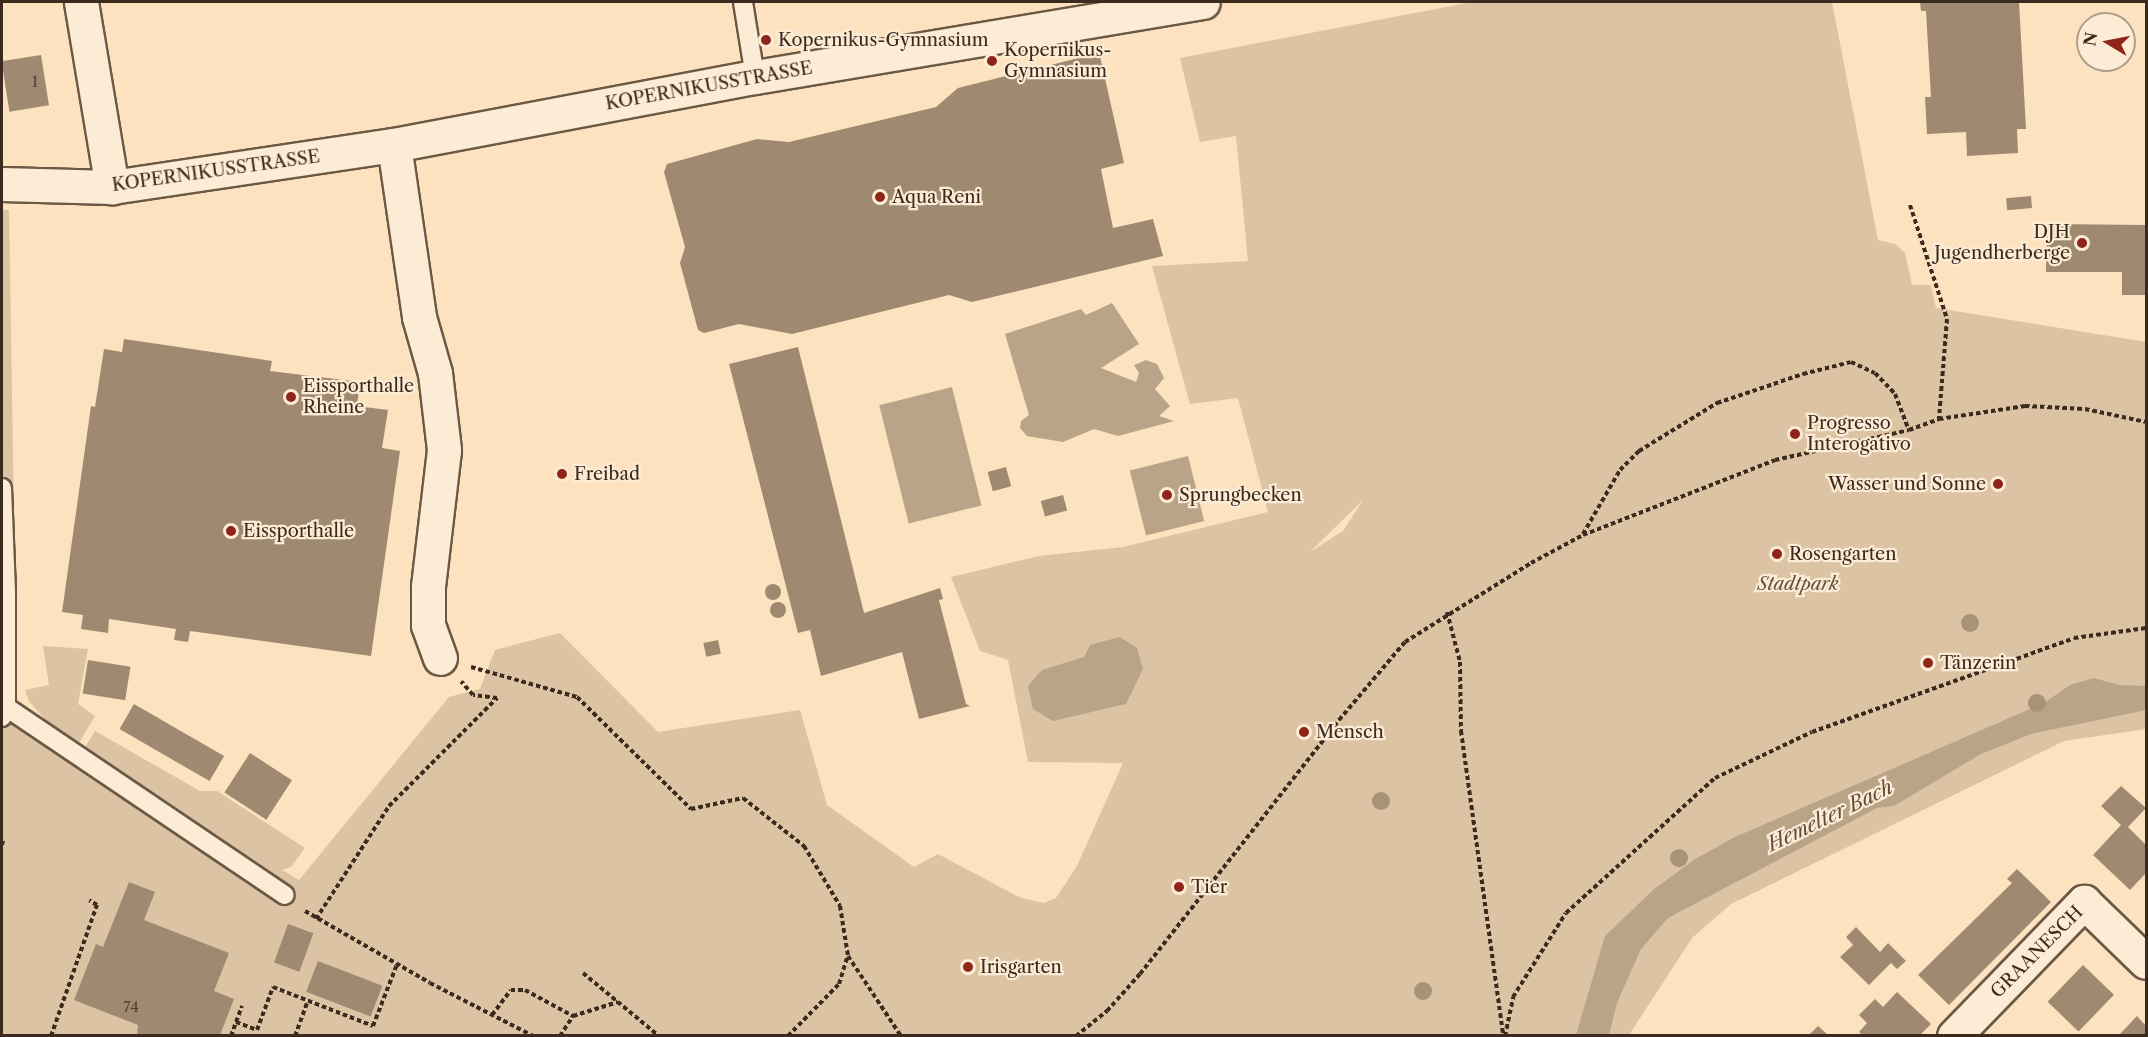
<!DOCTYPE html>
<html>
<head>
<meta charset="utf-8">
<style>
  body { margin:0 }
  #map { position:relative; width:2148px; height:1037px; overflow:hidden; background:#fce2be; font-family:"Libre Caslon Text",serif }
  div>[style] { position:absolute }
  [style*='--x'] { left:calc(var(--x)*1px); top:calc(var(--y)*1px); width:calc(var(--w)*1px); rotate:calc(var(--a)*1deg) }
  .green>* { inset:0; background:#dbc3a3 }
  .water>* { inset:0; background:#baa488; transform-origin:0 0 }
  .building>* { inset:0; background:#9f8a71; transform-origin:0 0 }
  .round { border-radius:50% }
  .path>* { height:4px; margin-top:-2px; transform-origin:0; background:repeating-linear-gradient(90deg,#3b2b1e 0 4.5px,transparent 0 7.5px) }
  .roads { filter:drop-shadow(2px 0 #6b5946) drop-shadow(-2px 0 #6b5946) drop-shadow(0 2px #6b5946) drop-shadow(0 -2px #6b5946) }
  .lane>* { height:18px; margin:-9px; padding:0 9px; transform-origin:9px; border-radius:9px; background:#fdecd5 }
  .street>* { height:33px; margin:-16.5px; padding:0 16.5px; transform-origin:16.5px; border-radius:16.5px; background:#fdecd5 }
  .trees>* { width:18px; height:18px; margin:-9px; border-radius:50%; background:#a89278 }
  .dots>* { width:16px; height:16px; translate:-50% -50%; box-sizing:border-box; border:3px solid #fdecd5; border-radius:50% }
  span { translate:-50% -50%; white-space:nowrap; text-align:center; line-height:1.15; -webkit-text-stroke:4.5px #fdecd5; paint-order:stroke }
  .number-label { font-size:15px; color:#544333 }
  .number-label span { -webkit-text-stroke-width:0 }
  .poi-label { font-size:18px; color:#3b2b1e }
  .left { translate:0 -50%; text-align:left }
  .right { translate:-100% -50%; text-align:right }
  .street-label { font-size:18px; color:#3b2b1e }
  .park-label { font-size:18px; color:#63513f; font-style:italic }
  .water-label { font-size:20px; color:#614f3e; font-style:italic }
  .frame { position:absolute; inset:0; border:3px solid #3b2b1e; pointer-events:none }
  .north { position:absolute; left:2076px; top:12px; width:60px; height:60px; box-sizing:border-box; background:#fdecd5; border:2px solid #af9f8c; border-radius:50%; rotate:280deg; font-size:16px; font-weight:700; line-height:24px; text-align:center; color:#3b2b1e }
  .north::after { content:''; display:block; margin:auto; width:21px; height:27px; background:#8f2418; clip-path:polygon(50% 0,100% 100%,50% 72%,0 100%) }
</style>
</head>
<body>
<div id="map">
  <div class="green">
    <i style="clip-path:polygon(evenodd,1472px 2px,1832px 2px,1878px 240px,1895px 244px,1905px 253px,1912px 285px,1931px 285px,1936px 308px,2146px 342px,2146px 729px,2064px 741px,1731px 904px,1692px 938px,1629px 1035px,2px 1035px,2px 210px,9px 210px,17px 704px,50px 725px,29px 701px,25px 690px,49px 685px,43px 646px,88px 649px,78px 704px,95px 716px,79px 743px,85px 747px,95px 731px,200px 791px,217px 791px,305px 848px,291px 867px,282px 870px,299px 880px,449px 697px,480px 689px,495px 650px,560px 633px,658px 732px,800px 710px,827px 805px,914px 867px,938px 854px,1021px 898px,1044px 903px,1056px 898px,1077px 866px,1123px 763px,1028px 762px,1008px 660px,980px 651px,951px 577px,1039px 556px,1123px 547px,1268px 512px,1238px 398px,1190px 404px,1152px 266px,1248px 261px,1236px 136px,1200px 142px,1180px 58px,1472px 2px,1363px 500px,1343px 531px,1310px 552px,1363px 500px)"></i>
  </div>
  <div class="water">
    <i style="clip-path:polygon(1112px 303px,1139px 344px,1101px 368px,1136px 382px,1139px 373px,1134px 365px,1146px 360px,1157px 364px,1164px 378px,1155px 389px,1170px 406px,1159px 416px,1174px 421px,1118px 436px,1094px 429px,1063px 442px,1027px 436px,1020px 428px,1021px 421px,1029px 415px,1005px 334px,1081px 309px,1086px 315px)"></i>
    <i style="left:952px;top:387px;width:122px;height:75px;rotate:76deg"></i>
    <i style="left:1188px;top:456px;width:67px;height:60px;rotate:76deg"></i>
    <i style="clip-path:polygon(1120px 637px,1137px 648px,1143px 669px,1126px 704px,1053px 721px,1033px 709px,1028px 686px,1042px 670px,1084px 657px,1090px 645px)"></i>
    <i style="clip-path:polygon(2094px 678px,2119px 685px,2146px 686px,2146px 710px,2031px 734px,1981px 754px,1894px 806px,1877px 808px,1668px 918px,1641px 949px,1617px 1003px,1609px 1035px,1576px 1035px,1605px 936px,1653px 890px,1695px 859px,1735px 837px,2044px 703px,2070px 685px)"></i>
  </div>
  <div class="building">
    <i style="clip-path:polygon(1920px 2px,2019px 2px,2026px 129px,2017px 129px,2018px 153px,1967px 156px,1966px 132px,1927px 134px,1925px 97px,1931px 97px,1926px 11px,1921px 11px)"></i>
    <i style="left:41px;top:55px;width:51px;height:40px;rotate:81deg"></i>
    <i style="clip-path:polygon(1091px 55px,1100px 56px,1124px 163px,1101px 169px,1113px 228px,1153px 219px,1163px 256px,972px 302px,949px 295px,792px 334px,739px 324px,704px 333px,698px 330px,680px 263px,685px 247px,664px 172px,667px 164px,757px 139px,789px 142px,936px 107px,958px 88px)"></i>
    <i style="left:2031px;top:196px;width:12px;height:25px;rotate:85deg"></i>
    <i style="clip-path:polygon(2047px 224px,2146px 225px,2146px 295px,2122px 295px,2122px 272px,2046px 272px)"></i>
    <i style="clip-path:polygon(124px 339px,272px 361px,270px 371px,360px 382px,357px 406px,388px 410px,382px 448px,400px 451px,371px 656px,190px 631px,188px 642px,174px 640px,176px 629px,109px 619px,108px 633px,81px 629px,83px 615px,62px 612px,91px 406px,95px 407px,104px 349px,122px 352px)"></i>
    <i style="clip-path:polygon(798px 347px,864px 613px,940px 588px,943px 599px,939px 600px,966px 704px,970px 706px,919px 719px,902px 652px,821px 676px,810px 630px,798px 633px,729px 364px)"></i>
    <i style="left:1006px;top:467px;width:20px;height:19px;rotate:75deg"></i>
    <i style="left:1063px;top:495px;width:16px;height:23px;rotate:75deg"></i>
    <i class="round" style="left:765px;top:584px;width:16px;height:16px"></i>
    <i class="round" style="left:770px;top:602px;width:16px;height:16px"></i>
    <i style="left:718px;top:640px;width:14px;height:15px;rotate:78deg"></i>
    <i style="left:88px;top:660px;width:43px;height:34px;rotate:9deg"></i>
    <i style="left:134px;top:704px;width:104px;height:29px;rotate:30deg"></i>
    <i style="left:250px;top:753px;width:50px;height:47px;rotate:33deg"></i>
    <i style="clip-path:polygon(2121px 786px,2146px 808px,2128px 827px,2146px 845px,2146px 873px,2130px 890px,2093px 855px,2121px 825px,2101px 806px)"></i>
    <i style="clip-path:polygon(2017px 869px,2051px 902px,1949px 1005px,1918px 975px,2012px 883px,2007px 879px)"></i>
    <i style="clip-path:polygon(129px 882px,155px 892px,144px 920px,229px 953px,214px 991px,234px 999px,220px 1035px,137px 1035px,138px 1025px,74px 1000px,96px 944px,103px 947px)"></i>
    <i style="left:288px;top:924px;width:27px;height:41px;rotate:20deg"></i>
    <i style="clip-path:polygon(1856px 927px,1880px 952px,1888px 943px,1906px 961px,1897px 969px,1891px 963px,1869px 985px,1840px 957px,1853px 945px,1846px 937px)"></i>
    <i style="left:318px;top:961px;width:69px;height:33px;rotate:21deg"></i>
    <i style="left:2083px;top:965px;width:43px;height:51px;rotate:44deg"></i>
    <i style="clip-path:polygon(1897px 992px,1931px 1024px,1920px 1035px,1863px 1035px,1859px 1032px,1867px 1023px,1859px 1015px,1875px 999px,1883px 1007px)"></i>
    <i style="clip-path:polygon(2137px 1016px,2146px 1026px,2146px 1035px,2119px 1035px)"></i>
    <i style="clip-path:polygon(1818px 1026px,1828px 1035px,1809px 1035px)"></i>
  </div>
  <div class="path">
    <i style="--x:1910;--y:205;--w:120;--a:72"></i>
    <i style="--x:1947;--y:319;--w:100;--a:94.6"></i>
    <i style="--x:1583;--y:534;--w:74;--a:-60"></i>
    <i style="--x:1620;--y:470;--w:27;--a:-45"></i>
    <i style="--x:1639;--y:451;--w:92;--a:-31.6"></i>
    <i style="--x:1717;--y:403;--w:91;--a:-18.6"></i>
    <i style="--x:1803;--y:374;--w:49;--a:-14"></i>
    <i style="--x:1851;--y:362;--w:26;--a:25"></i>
    <i style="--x:1875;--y:373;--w:29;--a:46"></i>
    <i style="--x:1895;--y:394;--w:39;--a:69"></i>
    <i style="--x:1447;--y:612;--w:52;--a:75.4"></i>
    <i style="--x:1460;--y:662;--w:69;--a:89.2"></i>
    <i style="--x:1461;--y:731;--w:305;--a:82.1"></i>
    <i style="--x:471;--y:667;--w:110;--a:15.8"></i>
    <i style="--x:577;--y:697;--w:160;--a:44.5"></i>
    <i style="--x:691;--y:809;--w:53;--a:-11.9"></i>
    <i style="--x:743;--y:798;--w:78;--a:38.2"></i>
    <i style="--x:804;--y:846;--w:70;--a:59"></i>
    <i style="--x:840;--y:906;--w:51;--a:80.9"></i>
    <i style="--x:848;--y:956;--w:96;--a:56.5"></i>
    <i style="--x:2;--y:845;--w:5;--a:-79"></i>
    <i style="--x:305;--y:911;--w:144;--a:29.9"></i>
    <i style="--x:430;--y:983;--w:116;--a:27.2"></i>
    <i style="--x:316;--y:919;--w:135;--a:-57.1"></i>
    <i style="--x:389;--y:806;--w:153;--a:-45"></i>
    <i style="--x:497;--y:698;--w:24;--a:-173"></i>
    <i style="--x:473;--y:695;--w:18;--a:-131"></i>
    <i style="--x:583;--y:973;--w:99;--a:39.7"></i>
    <i style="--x:492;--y:1015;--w:31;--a:-53"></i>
    <i style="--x:511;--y:990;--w:14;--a:0"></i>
    <i style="--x:525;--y:990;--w:55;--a:28.4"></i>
    <i style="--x:236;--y:1022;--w:22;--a:21"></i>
    <i style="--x:257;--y:1030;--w:46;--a:-69.6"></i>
    <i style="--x:273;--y:987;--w:107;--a:21.3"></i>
    <i style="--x:373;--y:1026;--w:66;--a:-68.8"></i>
    <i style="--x:51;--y:1036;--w:139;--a:-70.7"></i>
    <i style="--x:97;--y:905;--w:9;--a:-148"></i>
    <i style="--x:231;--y:1036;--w:32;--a:-70"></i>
    <i style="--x:295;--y:1036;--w:37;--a:-70"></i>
    <i style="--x:560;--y:1036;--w:24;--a:-57"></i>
    <i style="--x:573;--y:1016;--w:47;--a:-17.3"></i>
    <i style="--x:788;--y:1036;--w:73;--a:-45.6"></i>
    <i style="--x:839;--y:984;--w:28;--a:-73"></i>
    <i style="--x:1076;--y:1036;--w:40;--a:-39"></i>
    <i style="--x:1107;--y:1011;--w:50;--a:-48.3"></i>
    <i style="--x:1140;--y:974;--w:323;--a:-51.9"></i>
    <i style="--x:1339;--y:720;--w:102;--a:-49.8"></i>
    <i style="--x:1405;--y:642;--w:149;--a:-32.1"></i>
    <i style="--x:1531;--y:563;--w:59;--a:-28.3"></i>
    <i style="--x:1583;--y:535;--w:206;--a:-21.3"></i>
    <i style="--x:1775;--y:460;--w:137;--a:-12.6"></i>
    <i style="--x:1909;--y:430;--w:32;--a:-20"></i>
    <i style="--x:1939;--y:419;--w:87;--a:-8.6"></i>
    <i style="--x:2025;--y:406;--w:60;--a:2.9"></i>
    <i style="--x:2085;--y:409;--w:62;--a:12"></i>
    <i style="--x:1505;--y:1036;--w:40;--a:-78"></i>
    <i style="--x:1513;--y:997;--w:99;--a:-57.8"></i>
    <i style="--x:1566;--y:913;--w:201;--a:-42.2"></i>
    <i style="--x:1715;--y:778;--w:107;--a:-25.4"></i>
    <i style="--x:1812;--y:732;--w:278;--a:-19.7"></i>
    <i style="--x:2074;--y:638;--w:73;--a:-7.9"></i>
  </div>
  <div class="roads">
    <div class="lane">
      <i style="--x:743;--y:2;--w:76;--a:80.9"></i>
      <i style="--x:2;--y:488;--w:106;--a:87.8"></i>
      <i style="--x:6;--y:594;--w:4;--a:166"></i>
      <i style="--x:6;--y:707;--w:336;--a:34"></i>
      <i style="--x:2;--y:717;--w:11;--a:-68"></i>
      <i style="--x:6;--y:707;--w:113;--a:-90"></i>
    </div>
    <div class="street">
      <i style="--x:81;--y:2;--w:188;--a:80.5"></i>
      <i style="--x:394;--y:145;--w:174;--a:81.7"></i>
      <i style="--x:419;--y:317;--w:58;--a:74.1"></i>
      <i style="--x:435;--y:373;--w:78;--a:83.3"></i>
      <i style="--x:444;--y:450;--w:138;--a:96.7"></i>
      <i style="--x:428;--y:587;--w:38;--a:90"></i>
      <i style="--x:428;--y:625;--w:35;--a:70"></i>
      <i style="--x:2;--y:184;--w:110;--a:1.6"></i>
      <i style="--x:112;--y:187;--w:285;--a:-8.5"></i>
      <i style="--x:394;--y:145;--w:367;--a:-10.7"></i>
      <i style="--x:755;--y:77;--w:454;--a:-9.5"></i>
      <i style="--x:1954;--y:1036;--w:187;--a:-45.9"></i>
      <i style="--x:2084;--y:902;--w:86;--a:44.1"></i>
    </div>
  </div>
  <div class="trees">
    <i style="left:1970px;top:623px"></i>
    <i style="left:2037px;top:703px"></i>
    <i style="left:1381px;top:801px"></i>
    <i style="left:1679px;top:858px"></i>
    <i style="left:1423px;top:991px"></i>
  </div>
  <div class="dots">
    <i style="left:766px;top:40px;background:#8f2418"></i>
    <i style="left:992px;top:61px;background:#8f2418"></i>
    <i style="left:880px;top:197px;background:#8f2418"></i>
    <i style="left:2082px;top:243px;background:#8f2418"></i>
    <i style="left:291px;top:397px;background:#8f2418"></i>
    <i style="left:1795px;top:434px;background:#8f2418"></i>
    <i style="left:562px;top:474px;background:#8f2418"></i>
    <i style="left:1998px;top:484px;background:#8f2418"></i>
    <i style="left:1167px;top:495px;background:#8f2418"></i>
    <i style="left:231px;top:531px;background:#8f2418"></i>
    <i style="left:1777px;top:554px;background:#8f2418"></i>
    <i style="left:1928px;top:663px;background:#8f2418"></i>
    <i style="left:1304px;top:732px;background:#8f2418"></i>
    <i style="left:1179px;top:887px;background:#8f2418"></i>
    <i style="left:968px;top:967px;background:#8f2418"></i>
  </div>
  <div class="number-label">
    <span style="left:35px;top:82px">1</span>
    <span style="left:131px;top:1007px">74</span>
  </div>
  <div class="poi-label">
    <span class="left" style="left:778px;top:40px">Kopernikus-Gymnasium</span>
    <span class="left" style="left:1004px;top:61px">Kopernikus-<br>Gymnasium</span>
    <span class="left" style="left:892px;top:197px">Aqua Reni</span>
    <span class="right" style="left:2070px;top:243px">DJH<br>Jugendherberge</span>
    <span class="left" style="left:303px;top:397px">Eissporthalle<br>Rheine</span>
    <span class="left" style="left:1807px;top:434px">Progresso<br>Interogativo</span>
    <span class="left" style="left:574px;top:474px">Freibad</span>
    <span class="right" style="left:1986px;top:484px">Wasser und Sonne</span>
    <span class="left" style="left:1179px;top:495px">Sprungbecken</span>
    <span class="left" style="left:243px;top:531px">Eissporthalle</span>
    <span class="left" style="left:1789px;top:554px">Rosengarten</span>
    <span class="left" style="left:1940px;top:663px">Tänzerin</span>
    <span class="left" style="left:1316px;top:732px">Mensch</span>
    <span class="left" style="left:1191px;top:887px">Tier</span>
    <span class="left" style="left:980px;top:967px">Irisgarten</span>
  </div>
  <div class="street-label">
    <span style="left:709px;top:86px;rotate:-10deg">KOPERNIKUSSTRASSE</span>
    <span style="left:216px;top:171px;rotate:-8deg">KOPERNIKUSSTRASSE</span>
    <span style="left:2037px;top:952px;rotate:-45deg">GRAANESCH</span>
  </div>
  <div class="park-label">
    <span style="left:1798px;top:584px">Stadtpark</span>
  </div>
  <div class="water-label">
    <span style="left:1830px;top:816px;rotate:-26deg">Hemelter Bach</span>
  </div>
  <div class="frame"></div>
  <div class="north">N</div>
</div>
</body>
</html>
